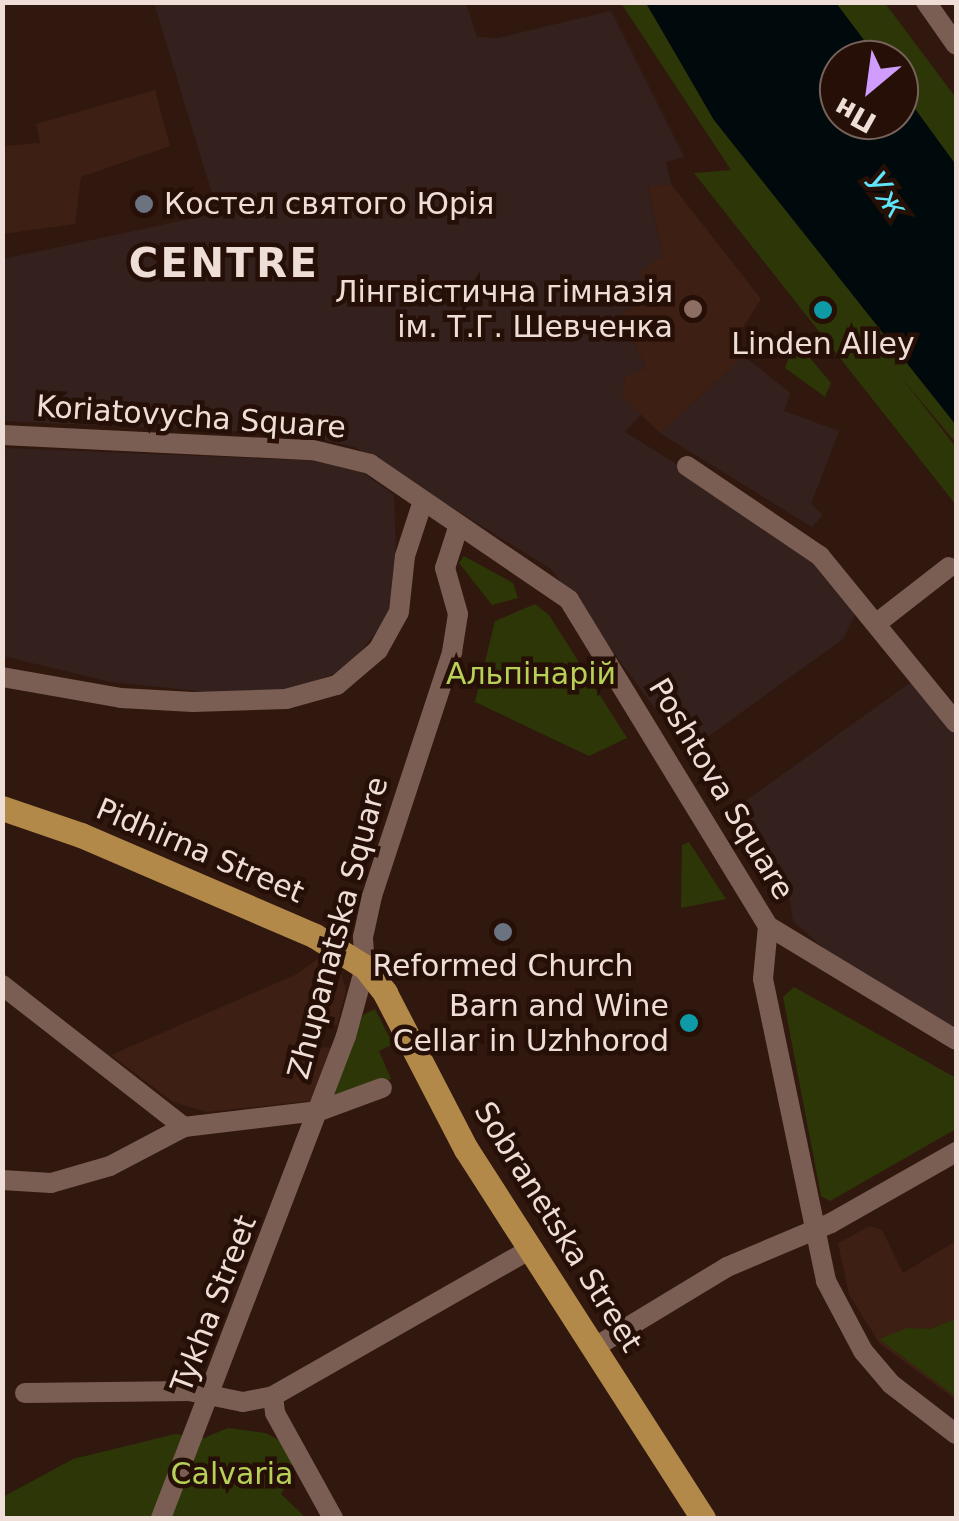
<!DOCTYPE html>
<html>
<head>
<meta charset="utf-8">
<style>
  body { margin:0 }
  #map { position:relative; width:959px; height:1521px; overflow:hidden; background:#30180f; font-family:"DejaVu Sans",sans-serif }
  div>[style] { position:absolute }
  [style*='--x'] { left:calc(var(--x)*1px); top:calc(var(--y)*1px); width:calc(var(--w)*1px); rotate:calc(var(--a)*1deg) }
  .commercial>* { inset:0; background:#34211e }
  .built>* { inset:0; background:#3d1f13 }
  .green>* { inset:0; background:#2c3607 }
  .water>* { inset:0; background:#000a0c }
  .minor>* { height:20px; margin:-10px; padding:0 10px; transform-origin:10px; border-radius:10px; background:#7b5e53 }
  .major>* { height:25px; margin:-12.5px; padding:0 12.5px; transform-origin:12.5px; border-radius:12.5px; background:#b28948 }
  .dots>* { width:28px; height:28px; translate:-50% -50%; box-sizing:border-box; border:5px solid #250f06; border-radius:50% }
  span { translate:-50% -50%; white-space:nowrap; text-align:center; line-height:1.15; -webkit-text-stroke:9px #250f06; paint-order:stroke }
  .poi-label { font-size:30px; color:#efded8 }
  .left { translate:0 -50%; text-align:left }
  .right { translate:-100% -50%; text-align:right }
  .street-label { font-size:30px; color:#efded8 }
  .park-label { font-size:30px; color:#b6d058 }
  .water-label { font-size:32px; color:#5ee5f9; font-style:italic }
  .district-label { font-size:40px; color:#efded8; font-weight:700; letter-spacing:2.5px }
  .frame { position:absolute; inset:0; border:5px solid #efded8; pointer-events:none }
  .north { position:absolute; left:819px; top:40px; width:100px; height:100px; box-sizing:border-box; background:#250f06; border:2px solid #76625a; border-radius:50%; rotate:209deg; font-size:28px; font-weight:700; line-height:40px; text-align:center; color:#efded8 }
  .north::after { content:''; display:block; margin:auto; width:35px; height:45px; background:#d09dff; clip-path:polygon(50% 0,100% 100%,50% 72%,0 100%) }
</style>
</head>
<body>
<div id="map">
  <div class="commercial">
    <i style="clip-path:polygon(154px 3px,466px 3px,477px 37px,498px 38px,611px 11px,684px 157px,666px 162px,671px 184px,648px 188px,663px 255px,650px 266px,652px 298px,621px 314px,646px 368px,625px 378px,622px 397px,641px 414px,625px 432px,724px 494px,826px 571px,856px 613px,843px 639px,692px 748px,684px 747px,551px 569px,355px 447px,299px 434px,3px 421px,3px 259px,218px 213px)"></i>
    <i style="clip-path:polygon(744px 356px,790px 393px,784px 411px,839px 431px,811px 504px,823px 515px,812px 527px,660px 433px)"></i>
    <i style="clip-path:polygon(3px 448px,348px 462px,394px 495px,397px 589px,385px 621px,346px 669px,292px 690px,208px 692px,111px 682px,3px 656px)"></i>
    <i style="clip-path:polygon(914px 680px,956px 735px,956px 1030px,836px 959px,793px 921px,790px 900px,733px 810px)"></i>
  </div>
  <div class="built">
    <i style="clip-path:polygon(155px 90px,170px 146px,81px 177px,75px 224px,3px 234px,3px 146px,40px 143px,36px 124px)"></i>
    <i style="clip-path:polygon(671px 184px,761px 299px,735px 341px,744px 356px,660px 433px,622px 397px,625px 377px,646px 368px,621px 314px,652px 298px,640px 272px,663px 255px,648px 187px)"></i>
    <i style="clip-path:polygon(319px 958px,341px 973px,346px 990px,337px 1025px,312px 1029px,314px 1048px,332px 1047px,310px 1101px,207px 1112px,173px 1102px,111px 1055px,295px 975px)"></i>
    <i style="clip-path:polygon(870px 1226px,882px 1230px,903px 1273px,956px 1241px,956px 1400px,880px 1344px,849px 1295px,838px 1243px)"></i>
  </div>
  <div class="green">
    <i style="clip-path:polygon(621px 3px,646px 3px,714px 120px,956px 425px,956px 443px,900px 376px,956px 447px,956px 505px,694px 173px,731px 170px)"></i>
    <i style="clip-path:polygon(836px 3px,885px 3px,956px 98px,956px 165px,899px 87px,899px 60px,879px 60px)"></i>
    <i style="clip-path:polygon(795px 340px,831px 383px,825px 397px,785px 368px)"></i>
    <i style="clip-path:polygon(464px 556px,513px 583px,518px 598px,492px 605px,459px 563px)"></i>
    <i style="clip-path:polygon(535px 604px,549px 615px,627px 738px,589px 756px,475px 702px,495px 621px)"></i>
    <i style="clip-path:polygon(689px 842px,726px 899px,681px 908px,682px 845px)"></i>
    <i style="clip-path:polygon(794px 987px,956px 1078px,956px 1129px,830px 1201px,821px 1196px,783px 997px)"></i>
    <i style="clip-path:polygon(375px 1009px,393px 1044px,379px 1051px,391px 1079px,331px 1101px,363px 1015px)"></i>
    <i style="clip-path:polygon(956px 1319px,956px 1397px,879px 1339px,907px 1328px,930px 1329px)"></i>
    <i style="clip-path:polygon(228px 1428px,266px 1433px,286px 1444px,295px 1470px,281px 1494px,306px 1518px,3px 1518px,3px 1497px,73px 1459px,175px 1434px,204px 1438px)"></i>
  </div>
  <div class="water">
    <i style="clip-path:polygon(646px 3px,836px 3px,879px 60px,839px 60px,839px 120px,899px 120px,899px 87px,956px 165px,956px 425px,714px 120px)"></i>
  </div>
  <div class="minor">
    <i style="--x:926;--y:2;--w:52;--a:55.1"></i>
    <i style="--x:2;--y:435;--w:311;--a:2.8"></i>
    <i style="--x:313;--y:450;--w:59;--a:13.8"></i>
    <i style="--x:370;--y:464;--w:241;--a:34.3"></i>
    <i style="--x:569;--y:600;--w:382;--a:58.6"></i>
    <i style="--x:768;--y:926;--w:220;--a:31.2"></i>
    <i style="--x:687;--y:466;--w:161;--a:34.1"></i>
    <i style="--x:820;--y:556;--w:215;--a:50.8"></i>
    <i style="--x:877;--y:623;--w:91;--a:-37.9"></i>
    <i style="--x:2;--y:677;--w:121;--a:10"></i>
    <i style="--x:121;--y:698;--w:72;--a:3.2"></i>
    <i style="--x:193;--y:702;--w:93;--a:-1.8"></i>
    <i style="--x:286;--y:699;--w:53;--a:-15.4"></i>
    <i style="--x:337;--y:685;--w:54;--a:-40.5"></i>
    <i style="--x:378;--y:650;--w:43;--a:-61.1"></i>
    <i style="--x:399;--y:612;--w:56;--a:-83.9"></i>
    <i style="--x:405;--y:556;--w:58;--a:-71.9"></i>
    <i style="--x:768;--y:926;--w:53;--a:95.4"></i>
    <i style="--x:763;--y:979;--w:309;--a:78.2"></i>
    <i style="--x:826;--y:1281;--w:79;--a:62.1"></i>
    <i style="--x:863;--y:1351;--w:43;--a:49.7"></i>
    <i style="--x:891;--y:1384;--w:82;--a:37.6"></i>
    <i style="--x:2;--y:985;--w:231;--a:38"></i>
    <i style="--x:2;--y:1180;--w:49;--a:3.5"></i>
    <i style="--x:51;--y:1183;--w:61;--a:-16.1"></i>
    <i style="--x:110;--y:1166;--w:84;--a:-27.8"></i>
    <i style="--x:184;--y:1127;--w:136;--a:-6.8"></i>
    <i style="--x:319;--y:1111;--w:67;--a:-20.1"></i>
    <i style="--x:595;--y:1347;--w:154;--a:-31.2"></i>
    <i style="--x:727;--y:1267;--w:113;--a:-22.9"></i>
    <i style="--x:831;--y:1223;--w:144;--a:-29.6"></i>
    <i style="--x:25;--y:1393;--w:164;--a:-0.7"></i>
    <i style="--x:189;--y:1391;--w:55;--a:11.5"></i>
    <i style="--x:243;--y:1402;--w:31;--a:-11"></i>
    <i style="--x:273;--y:1396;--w:297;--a:-29.7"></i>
    <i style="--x:273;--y:1396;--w:17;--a:83"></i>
    <i style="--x:275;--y:1413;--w:120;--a:61.1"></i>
    <i style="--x:161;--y:1518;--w:516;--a:-69"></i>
    <i style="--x:346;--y:1036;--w:72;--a:-74.6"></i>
    <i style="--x:365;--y:967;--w:30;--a:-94"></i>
    <i style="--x:363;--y:937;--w:42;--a:-77.6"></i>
    <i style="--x:372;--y:896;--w:257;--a:-71.8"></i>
    <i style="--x:452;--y:652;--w:38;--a:-81"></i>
    <i style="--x:458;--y:614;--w:48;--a:-105.8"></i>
    <i style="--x:445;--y:568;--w:45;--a:-72"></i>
  </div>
  <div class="major">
    <i style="--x:2;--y:808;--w:83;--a:18.9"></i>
    <i style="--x:81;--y:835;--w:255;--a:23.3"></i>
    <i style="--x:315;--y:936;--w:59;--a:31.8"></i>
    <i style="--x:365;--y:967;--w:33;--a:52"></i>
    <i style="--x:385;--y:993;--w:176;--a:62.6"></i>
    <i style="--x:466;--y:1149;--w:439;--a:57.3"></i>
  </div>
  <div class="dots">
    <i style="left:144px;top:204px;background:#6b7280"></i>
    <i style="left:693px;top:309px;background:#8d6e63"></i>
    <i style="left:823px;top:310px;background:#0f9aa8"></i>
    <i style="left:503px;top:932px;background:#6b7280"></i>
    <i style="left:689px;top:1023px;background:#0f9aa8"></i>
  </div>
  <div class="poi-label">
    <span class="left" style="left:164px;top:204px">Костел святого Юрія</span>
    <span class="right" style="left:673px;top:309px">Лінгвістична гімназія<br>ім. Т.Г. Шевченка</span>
    <span style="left:823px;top:344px">Linden Alley</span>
    <span style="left:503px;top:966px">Reformed Church</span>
    <span class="right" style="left:669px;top:1023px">Barn and Wine<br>Cellar in Uzhhorod</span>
  </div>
  <div class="street-label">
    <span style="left:191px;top:417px;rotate:4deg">Koriatovycha Square</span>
    <span style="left:721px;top:789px;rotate:59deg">Poshtova Square</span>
    <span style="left:200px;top:851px;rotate:23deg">Pidhirna Street</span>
    <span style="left:338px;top:928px;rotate:-75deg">Zhupanatska Square</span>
    <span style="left:558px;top:1227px;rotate:58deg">Sobranetska Street</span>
    <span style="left:214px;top:1304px;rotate:-69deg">Tykha Street</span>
  </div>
  <div class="park-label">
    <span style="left:531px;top:674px">Альпінарій</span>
    <span style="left:232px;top:1474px">Calvaria</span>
  </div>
  <div class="water-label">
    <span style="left:886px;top:195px;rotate:54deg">Уж</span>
  </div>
  <div class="district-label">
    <span style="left:224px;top:263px">CENTRE</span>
  </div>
  <div class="frame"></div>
  <div class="north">Пн</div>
</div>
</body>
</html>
